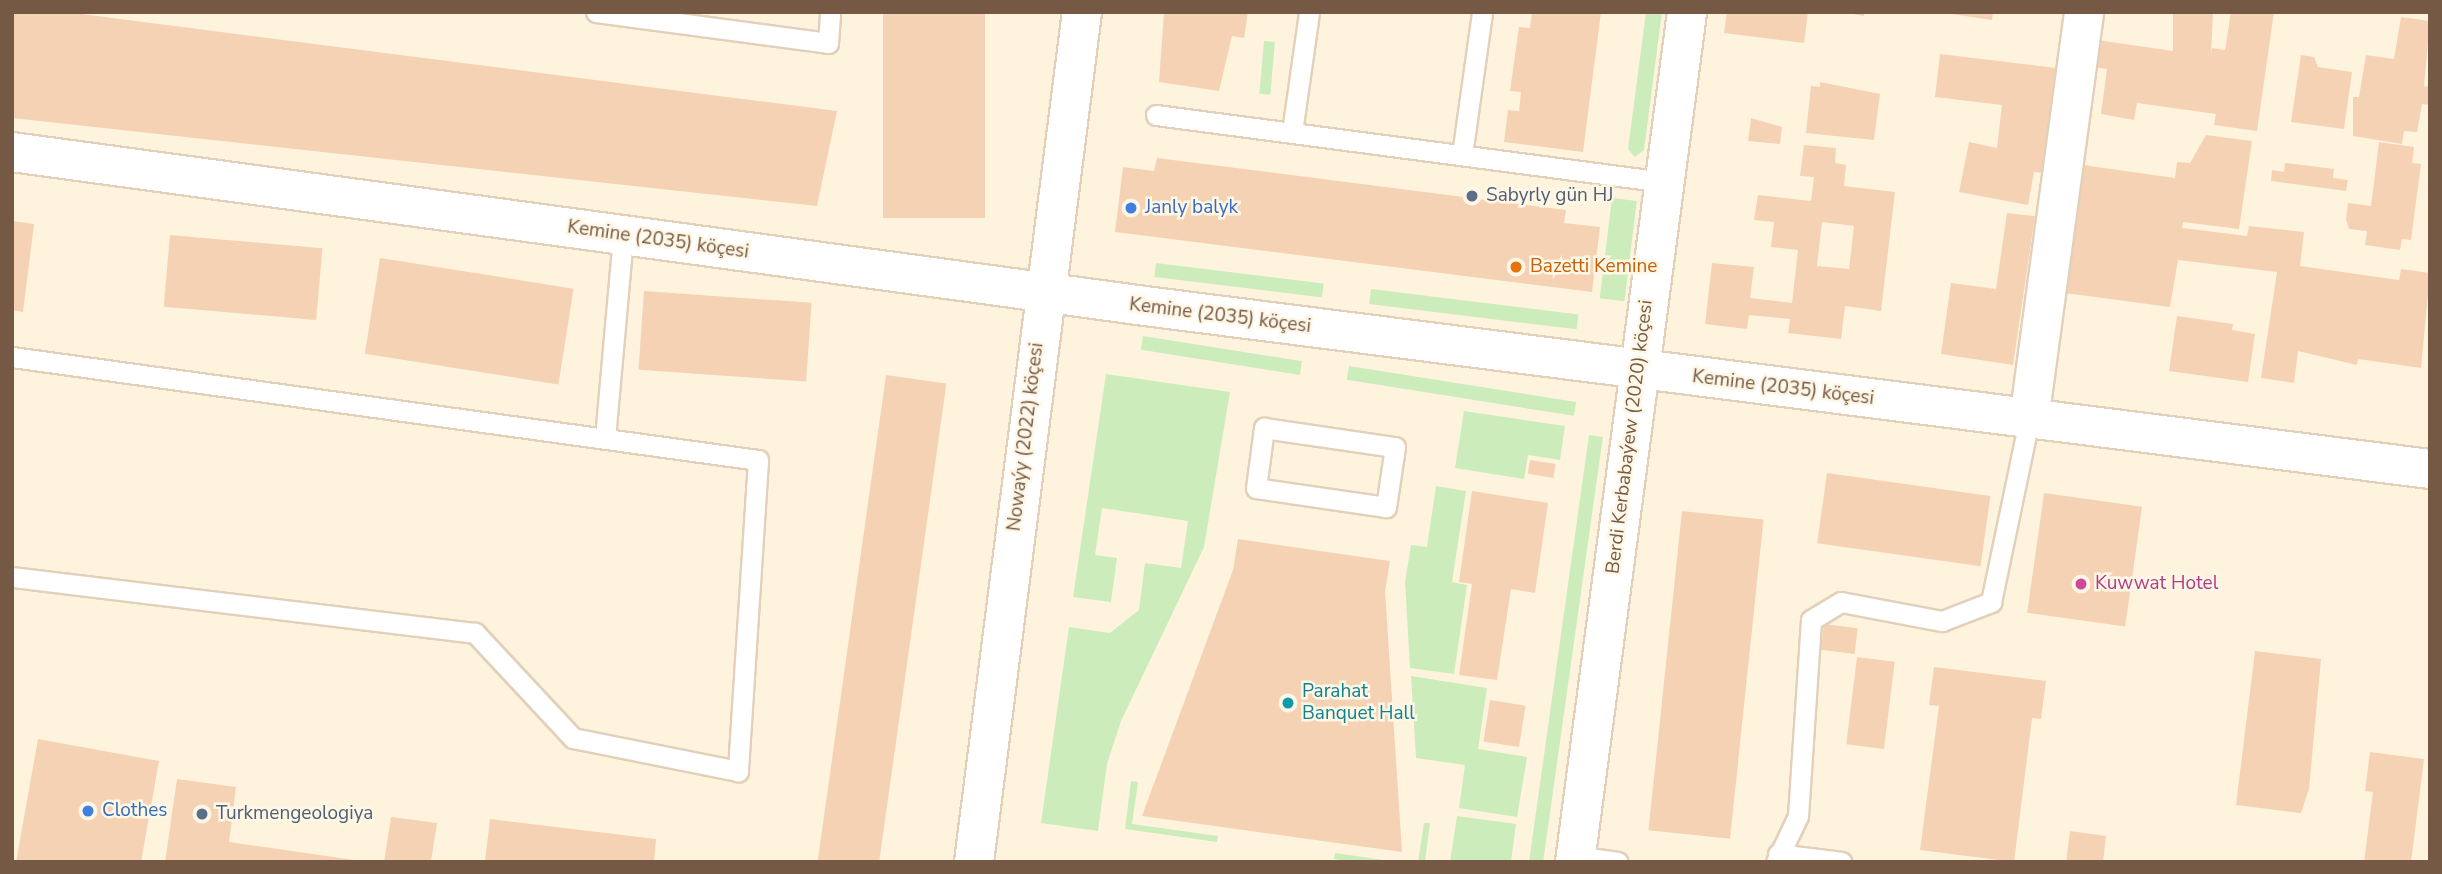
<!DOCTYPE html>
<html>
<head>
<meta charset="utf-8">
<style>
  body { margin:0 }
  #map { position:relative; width:2442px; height:874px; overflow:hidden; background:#fef4de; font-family:"Nunito Sans",sans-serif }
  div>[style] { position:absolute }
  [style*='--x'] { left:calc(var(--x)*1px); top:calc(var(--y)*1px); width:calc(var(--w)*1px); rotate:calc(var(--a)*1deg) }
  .green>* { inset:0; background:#ccecbc; transform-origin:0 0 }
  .building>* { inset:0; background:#f5d2b4; transform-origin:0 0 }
  .roads { filter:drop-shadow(2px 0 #e2d0ba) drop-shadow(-2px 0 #e2d0ba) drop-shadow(0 2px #e2d0ba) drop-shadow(0 -2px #e2d0ba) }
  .lane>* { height:19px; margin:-9.5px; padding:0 9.5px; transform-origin:9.5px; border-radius:9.5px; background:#fff }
  .street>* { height:38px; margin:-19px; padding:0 19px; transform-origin:19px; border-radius:19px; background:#fff }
  .secondary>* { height:38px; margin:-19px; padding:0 19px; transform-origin:19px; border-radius:19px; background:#fff }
  .dots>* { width:19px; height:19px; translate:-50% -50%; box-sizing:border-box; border:4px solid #fff7e6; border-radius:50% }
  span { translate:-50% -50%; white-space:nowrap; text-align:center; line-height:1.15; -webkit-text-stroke:5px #fff7e6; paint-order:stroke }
  .service-label { font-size:19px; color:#4e5e75 }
  .left { translate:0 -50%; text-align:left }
  .shop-label { font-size:19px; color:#366cbe }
  .street-label { font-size:19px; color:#765945 }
  .food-label { font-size:19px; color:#c56008 }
  .hotel-label { font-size:19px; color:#b23c85 }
  .culture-label { font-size:19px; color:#0d838f }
  .frame { position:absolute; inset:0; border:14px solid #765945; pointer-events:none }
</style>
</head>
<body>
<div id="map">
  <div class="green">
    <i style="clip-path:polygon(1646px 12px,1662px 12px,1644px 150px,1635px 157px,1628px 149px)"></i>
    <i style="left:1264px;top:41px;width:11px;height:53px;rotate:5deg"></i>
    <i style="left:1612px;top:198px;width:25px;height:101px;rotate:7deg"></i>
    <i style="left:1156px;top:263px;width:169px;height:14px;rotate:7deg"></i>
    <i style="left:1371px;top:289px;width:209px;height:15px;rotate:7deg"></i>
    <i style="left:1143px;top:336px;width:161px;height:14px;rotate:9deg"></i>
    <i style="left:1349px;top:366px;width:230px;height:14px;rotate:9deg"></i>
    <i style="clip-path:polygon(1106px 374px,1230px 392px,1204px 547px,1121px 721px,1107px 764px,1098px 831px,1041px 823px,1069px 627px,1110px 633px,1139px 610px,1145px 563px,1181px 568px,1188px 521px,1102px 508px,1095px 555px,1117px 558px,1111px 602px,1073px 597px)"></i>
    <i style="clip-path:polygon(1464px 411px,1565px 426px,1560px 460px,1528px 455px,1524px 479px,1455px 468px)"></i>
    <i style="left:1589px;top:435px;width:14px;height:431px;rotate:8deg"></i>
    <i style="clip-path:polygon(1436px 486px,1466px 491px,1452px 582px,1467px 585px,1454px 674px,1410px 668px,1405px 582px,1411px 545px,1427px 547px)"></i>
    <i style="clip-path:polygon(1411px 676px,1487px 688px,1478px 749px,1527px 757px,1517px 817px,1459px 808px,1465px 765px,1416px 758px)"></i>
    <i style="clip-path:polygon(1131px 781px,1138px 782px,1132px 824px,1218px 836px,1217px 842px,1125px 829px)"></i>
    <i style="clip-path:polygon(1457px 816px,1516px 824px,1511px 862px,1450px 862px)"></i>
    <i style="clip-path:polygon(1424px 823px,1430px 823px,1425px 862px,1418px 862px)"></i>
    <i style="clip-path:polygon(1335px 853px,1398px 862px,1353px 862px,1334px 859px)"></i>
  </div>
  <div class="building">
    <i style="clip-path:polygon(12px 12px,66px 12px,837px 111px,817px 206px,12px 118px)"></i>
    <i style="left:883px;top:12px;width:102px;height:206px"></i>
    <i style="clip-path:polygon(1164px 12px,1248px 12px,1244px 38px,1232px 36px,1219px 91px,1159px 82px)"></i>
    <i style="clip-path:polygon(1532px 12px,1601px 12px,1583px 152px,1504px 142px,1508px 110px,1519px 111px,1521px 92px,1510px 91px,1519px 27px,1530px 28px)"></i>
    <i style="clip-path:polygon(1727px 12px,1808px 12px,1804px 43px,1724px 33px)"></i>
    <i style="clip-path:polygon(1843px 12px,1864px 12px,1864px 16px)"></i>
    <i style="clip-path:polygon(1938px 12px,1993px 12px,1992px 20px)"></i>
    <i style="clip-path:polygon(2173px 12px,2213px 12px,2211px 56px,2212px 48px,2225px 50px,2231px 12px,2274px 12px,2257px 131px,2214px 125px,2216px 114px,2137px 103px,2134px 120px,2101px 114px,2107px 69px,2093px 67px,2097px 40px,2173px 51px)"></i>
    <i style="clip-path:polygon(2401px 17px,2430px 21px,2424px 86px,2430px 87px,2430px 105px,2422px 104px,2417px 132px,2404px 131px,2402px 144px,2353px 136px,2353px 97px,2359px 97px,2366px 55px,2394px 59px)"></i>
    <i style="clip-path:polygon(1940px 54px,2056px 68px,2043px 173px,2034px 172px,2028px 205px,1959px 192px,1969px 142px,1997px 148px,2002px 105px,1935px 97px)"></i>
    <i style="clip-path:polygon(2301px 55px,2314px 57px,2318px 67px,2352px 72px,2344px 129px,2291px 122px)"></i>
    <i style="clip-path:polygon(1820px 82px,1880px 94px,1874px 140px,1806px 133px,1811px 86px,1820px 87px)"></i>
    <i style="clip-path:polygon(1751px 118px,1782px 127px,1780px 144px,1748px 141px)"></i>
    <i style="clip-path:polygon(2206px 135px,2252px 141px,2239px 229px,2183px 222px,2182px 228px,2247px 236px,2249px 226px,2304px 232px,2300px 266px,2399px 280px,2401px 269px,2430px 273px,2421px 368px,2358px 359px,2357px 365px,2298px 351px,2294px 383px,2261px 378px,2277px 272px,2178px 260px,2170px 307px,2065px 293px,2083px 165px,2175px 178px,2177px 162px,2190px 163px)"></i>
    <i style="clip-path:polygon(2379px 142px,2414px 147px,2412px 163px,2421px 164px,2411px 240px,2402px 239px,2400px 250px,2365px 245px,2367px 231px,2349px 229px,2346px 219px,2348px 203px,2371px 206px)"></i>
    <i style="clip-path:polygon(evenodd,1804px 145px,1836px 148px,1835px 163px,1846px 165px,1844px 186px,1895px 192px,1881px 311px,1845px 306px,1841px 339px,1788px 333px,1790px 319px,1749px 315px,1747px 329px,1705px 324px,1712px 263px,1754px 267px,1750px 298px,1792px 303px,1798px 250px,1771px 247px,1774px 222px,1754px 220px,1758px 195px,1811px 201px,1814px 177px,1800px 176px,1804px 145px,1822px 222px,1854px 226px,1849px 269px,1817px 266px,1822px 222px)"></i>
    <i style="clip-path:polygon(1157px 158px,1566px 210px,1564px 223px,1600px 227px,1592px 292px,1115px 232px,1123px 167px,1154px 171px)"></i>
    <i style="clip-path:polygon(2285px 163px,2334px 169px,2333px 178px,2348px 180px,2346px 191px,2271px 181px,2272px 170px,2284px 172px)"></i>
    <i style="clip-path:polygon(2007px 213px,2035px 216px,2013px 365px,1941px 354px,1951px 283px,1996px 289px)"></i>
    <i style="clip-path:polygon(12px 221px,34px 224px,23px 312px,12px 310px)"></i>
    <i style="left:170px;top:235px;width:153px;height:72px;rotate:5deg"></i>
    <i style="left:380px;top:258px;width:196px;height:97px;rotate:9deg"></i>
    <i style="left:644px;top:291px;width:168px;height:79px;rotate:4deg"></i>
    <i style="clip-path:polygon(2177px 316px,2233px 324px,2232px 330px,2255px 334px,2248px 382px,2169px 371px)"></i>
    <i style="left:886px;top:375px;width:61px;height:492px;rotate:8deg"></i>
    <i style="left:1530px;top:460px;width:26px;height:14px;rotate:9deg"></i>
    <i style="left:1827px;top:473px;width:165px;height:71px;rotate:8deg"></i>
    <i style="clip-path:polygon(1472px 491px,1548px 503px,1535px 593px,1511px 589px,1497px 680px,1459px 675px,1472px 584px,1459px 582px)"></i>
    <i style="left:2044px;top:493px;width:99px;height:121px;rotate:8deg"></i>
    <i style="left:1682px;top:511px;width:82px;height:321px;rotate:6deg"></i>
    <i style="clip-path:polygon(1238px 539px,1390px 561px,1385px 591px,1402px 852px,1142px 816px,1233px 570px)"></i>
    <i style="left:1824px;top:624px;width:34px;height:26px;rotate:7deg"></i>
    <i style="clip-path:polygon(2255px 651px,2321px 659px,2309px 789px,2301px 813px,2236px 805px)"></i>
    <i style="left:1857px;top:657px;width:38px;height:88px;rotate:7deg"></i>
    <i style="clip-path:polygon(1934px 667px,2046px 681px,2041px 719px,2032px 718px,2014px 862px,1920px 850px,1939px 706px,1929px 705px)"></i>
    <i style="left:1490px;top:700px;width:36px;height:42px;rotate:9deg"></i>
    <i style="clip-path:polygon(38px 739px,159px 761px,141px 862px,16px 862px)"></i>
    <i style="clip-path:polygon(2370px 752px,2424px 759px,2411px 862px,2364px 862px,2373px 792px,2365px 791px)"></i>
    <i style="clip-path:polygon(177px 779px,236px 787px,229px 842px,368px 862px,165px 862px)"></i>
    <i style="clip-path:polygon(391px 817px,437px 823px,431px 862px,384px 862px)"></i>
    <i style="clip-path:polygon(490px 819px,656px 839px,654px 862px,485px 862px)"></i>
    <i style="clip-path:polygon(2070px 831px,2106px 836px,2103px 862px,2066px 862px)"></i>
  </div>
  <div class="roads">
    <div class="lane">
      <i style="--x:596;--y:12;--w:234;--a:7.6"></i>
      <i style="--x:828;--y:43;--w:31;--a:-86"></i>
      <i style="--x:1156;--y:115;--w:512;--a:7.51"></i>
      <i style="--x:1292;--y:132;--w:121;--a:-81.9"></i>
      <i style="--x:1462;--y:155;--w:144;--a:-82"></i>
      <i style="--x:12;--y:357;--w:753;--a:7.86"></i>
      <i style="--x:758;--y:460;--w:312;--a:93.7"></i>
      <i style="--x:738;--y:771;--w:168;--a:-168.7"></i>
      <i style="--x:573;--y:738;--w:144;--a:-133"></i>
      <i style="--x:475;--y:633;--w:466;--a:-173.1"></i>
      <i style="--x:1264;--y:428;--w:132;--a:8.3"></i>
      <i style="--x:1395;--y:447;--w:61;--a:98.5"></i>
      <i style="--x:1386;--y:507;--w:131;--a:-171.7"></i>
      <i style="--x:1256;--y:488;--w:61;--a:-82.4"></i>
      <i style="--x:605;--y:438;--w:204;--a:-84.9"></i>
      <i style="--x:1778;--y:854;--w:64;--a:7.2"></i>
      <i style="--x:1576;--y:856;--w:42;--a:8.1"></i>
      <i style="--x:1776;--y:862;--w:51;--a:-64.4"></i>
      <i style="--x:1798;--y:816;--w:196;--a:-86.2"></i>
      <i style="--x:1811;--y:620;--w:35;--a:-31"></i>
      <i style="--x:1841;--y:602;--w:103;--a:10.7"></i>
      <i style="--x:1942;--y:621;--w:53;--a:-21.2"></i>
      <i style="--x:1991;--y:602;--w:186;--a:-78.2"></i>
    </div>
    <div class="street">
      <i style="--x:12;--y:152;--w:1135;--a:7.74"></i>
      <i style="--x:1137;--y:305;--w:1303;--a:7.23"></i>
      <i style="--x:2029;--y:420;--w:412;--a:-82.3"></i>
      <i style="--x:1575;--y:862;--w:857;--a:-82.49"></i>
    </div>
    <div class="secondary">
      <i style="--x:974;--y:862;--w:857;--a:-82.76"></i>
    </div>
  </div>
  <div class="dots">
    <i style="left:1472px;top:196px;background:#5c6f8a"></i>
    <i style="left:1131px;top:208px;background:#3f7fe0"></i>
    <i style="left:1516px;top:267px;background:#e8710a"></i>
    <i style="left:2081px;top:584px;background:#d1479c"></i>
    <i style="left:1288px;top:703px;background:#0f9aa8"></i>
    <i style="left:88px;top:811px;background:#3f7fe0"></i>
    <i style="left:202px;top:814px;background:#5c6f8a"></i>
  </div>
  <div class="service-label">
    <span class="left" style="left:1486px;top:196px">Sabyrly gün HJ</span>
    <span class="left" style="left:216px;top:814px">Turkmengeologiya</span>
  </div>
  <div class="shop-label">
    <span class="left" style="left:1145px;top:208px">Janly balyk</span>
    <span class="left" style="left:102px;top:811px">Clothes</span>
  </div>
  <div class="street-label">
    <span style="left:658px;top:240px;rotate:8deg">Kemine (2035) köçesi</span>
    <span style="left:1220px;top:316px;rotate:7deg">Kemine (2035) köçesi</span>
    <span style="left:1783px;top:388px;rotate:7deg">Kemine (2035) köçesi</span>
    <span style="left:1026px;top:437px;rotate:-83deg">Nowaýy (2022) köçesi</span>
    <span style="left:1630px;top:437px;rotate:-83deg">Berdi Kerbabaýew (2020) köçesi</span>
  </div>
  <div class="food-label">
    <span class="left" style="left:1530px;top:267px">Bazetti Kemine</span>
  </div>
  <div class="hotel-label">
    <span class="left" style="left:2095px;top:584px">Kuwwat Hotel</span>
  </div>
  <div class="culture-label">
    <span class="left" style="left:1302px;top:703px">Parahat<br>Banquet Hall</span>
  </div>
  <div class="frame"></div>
</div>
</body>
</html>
